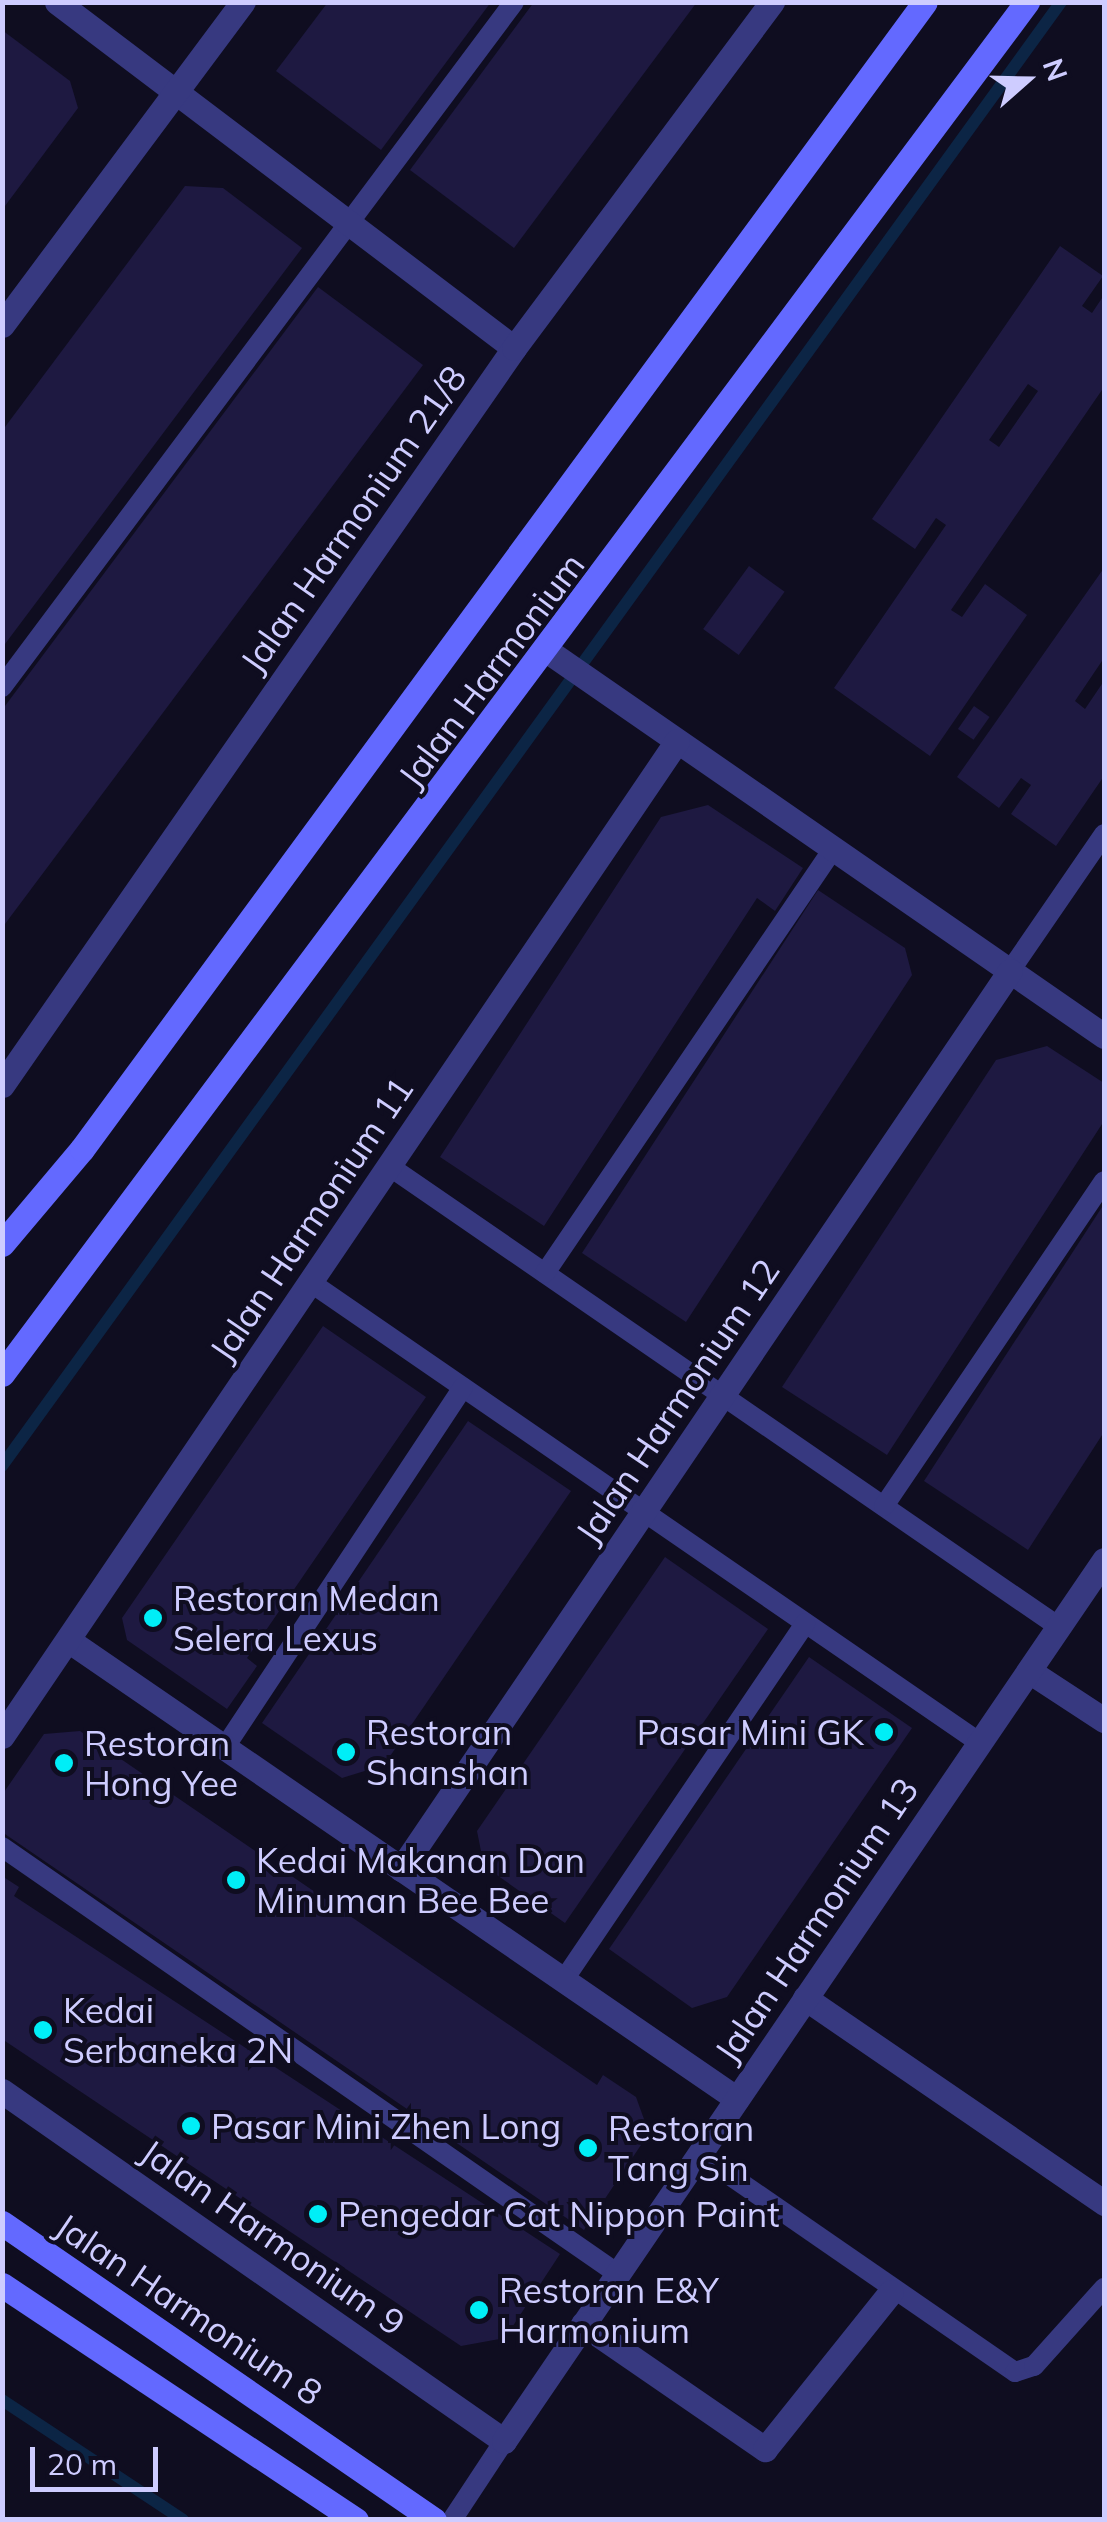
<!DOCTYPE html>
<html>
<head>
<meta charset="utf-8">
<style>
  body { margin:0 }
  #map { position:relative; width:1107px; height:2522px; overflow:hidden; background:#0f0d20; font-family:Mulish,sans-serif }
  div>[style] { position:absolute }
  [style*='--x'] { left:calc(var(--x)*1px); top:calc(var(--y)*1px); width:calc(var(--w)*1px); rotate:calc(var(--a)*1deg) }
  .stream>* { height:12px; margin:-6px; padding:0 6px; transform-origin:6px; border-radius:6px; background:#0c2545 }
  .building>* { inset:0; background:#1e1941; transform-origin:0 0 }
  .lane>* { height:20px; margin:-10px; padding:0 10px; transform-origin:10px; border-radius:10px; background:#373980 }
  .street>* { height:25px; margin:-12.5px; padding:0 12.5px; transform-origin:12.5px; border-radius:12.5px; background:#373980 }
  .secondary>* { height:25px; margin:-12.5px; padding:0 12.5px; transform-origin:12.5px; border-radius:12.5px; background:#6369ff }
  .dots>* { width:28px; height:28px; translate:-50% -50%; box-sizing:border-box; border:5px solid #0f0d20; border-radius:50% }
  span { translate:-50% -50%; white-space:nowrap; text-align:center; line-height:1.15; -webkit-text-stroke:8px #0f0d20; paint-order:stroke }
  .street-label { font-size:35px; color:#ceccff }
  .poi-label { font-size:35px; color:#ceccff }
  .left { translate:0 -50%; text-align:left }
  .right { translate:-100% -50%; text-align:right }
  .frame { position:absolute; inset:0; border:5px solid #ceccff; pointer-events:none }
  .north { position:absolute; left:977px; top:30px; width:100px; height:100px; -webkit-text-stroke:8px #0f0d20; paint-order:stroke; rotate:70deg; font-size:28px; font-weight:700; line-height:40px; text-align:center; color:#ceccff }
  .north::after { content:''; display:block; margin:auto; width:35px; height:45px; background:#ceccff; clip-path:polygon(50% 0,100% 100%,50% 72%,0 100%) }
  .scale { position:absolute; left:30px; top:2447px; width:128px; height:45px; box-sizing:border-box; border:5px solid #ceccff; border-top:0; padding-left:12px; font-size:30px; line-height:35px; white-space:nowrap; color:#ceccff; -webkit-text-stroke:8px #0f0d20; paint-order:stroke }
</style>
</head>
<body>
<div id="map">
  <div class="stream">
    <i style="--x:2;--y:1466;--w:1807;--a:-54.12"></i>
    <i style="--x:2;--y:2400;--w:217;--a:33.5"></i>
  </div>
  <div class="building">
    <i style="clip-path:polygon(328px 2px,491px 2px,381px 150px,276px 71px)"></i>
    <i style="clip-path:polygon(534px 2px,697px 2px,514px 248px,410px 170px)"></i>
    <i style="clip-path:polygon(2px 30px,70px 81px,78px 108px,2px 210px)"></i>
    <i style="clip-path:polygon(185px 186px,223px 188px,302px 248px,2px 648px,2px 431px)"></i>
    <i style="clip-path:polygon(evenodd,1060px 246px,1103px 276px,1082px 306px,1092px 313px,1104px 295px,1104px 387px,951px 610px,962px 617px,985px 584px,1027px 615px,930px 756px,834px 688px,946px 525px,936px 518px,915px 549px,872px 519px,1060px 246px,1028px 384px,1038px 391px,999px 447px,989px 440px,1028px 384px)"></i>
    <i style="clip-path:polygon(318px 287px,423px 365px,2px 928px,2px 710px)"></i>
    <i style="left:749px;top:566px;width:44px;height:78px;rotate:36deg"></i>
    <i style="clip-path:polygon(1104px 568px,1104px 658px,1075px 701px,1085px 709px,1104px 681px,1104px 776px,1056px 846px,1011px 814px,1031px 785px,1021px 778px,999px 808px,957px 777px)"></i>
    <i style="left:974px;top:706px;width:19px;height:28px;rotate:35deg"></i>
    <i style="clip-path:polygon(708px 805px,803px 868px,775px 911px,757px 898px,544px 1226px,440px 1157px,661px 817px)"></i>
    <i style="clip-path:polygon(818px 890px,905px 948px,912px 975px,686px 1322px,582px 1253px)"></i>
    <i style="clip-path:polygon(1047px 1046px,1104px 1083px,1104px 1121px,887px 1455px,782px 1387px,996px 1060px)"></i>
    <i style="clip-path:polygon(1104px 1204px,1104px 1432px,1028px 1550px,924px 1481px)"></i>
    <i style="clip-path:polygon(323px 1326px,426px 1397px,247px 1658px,257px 1666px,227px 1709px,127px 1640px,122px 1618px)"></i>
    <i style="clip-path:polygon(468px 1421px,571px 1491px,384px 1765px,342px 1778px,262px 1723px)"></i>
    <i style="clip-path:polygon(665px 1557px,768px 1629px,565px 1923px,484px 1866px,477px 1831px)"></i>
    <i style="clip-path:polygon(809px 1657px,912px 1728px,727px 1997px,692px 2008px,609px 1949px)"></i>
    <i style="clip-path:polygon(80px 1731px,597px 2085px,603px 2075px,636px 2097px,649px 2133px,584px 2230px,2px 1832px,2px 1795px,44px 1734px)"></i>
    <i style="clip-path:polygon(2px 1876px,19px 1887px,14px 1896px,560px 2254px,505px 2338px,461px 2346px,2px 2039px)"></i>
  </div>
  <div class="lane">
    <i style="--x:2;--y:687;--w:855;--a:-53.22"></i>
    <i style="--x:1010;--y:971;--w:166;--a:-55.5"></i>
    <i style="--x:389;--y:1166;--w:813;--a:34.53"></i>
    <i style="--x:545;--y:1273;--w:513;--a:-55.81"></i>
    <i style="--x:310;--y:1282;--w:813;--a:34.53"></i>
    <i style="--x:884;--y:1506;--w:392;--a:-55.9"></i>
    <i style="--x:225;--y:1747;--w:431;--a:-56.5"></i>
    <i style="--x:2;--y:1847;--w:750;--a:34.73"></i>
    <i style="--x:563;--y:1981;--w:432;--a:-55.9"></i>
    <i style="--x:699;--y:2154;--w:384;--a:34.6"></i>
    <i style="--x:1015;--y:2372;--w:20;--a:-18"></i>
    <i style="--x:1034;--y:2366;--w:105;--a:-48.1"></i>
    <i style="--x:452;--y:2520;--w:95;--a:-56.6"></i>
  </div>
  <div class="street">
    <i style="--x:57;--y:2;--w:573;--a:37.13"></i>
    <i style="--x:2;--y:325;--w:403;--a:-53.3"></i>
    <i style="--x:549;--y:652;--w:675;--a:34.68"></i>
    <i style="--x:2;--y:1085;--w:897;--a:-55.21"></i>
    <i style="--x:514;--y:348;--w:432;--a:-53.3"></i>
    <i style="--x:68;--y:1640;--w:811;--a:34.45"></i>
    <i style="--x:1029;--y:1671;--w:90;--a:33.2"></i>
    <i style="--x:2;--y:1736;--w:1202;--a:-55.85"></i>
    <i style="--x:401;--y:1869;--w:1085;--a:-55.86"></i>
    <i style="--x:805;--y:1998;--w:363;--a:34.4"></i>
    <i style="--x:2;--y:2091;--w:612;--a:34.88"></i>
    <i style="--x:504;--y:2441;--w:1066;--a:-55.74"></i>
    <i style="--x:583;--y:2324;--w:221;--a:34.5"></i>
    <i style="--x:765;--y:2449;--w:201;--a:-51.3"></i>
  </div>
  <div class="secondary">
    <i style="--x:2;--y:1244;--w:124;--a:-49.9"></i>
    <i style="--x:82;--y:1149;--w:1423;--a:-53.69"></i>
    <i style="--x:2;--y:1374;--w:1713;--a:-53.24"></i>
    <i style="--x:2;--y:2223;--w:524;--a:34.51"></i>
    <i style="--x:2;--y:2285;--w:425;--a:33.6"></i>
  </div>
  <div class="dots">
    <i style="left:153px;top:1618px;background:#00eef7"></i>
    <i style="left:884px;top:1732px;background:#00eef7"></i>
    <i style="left:346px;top:1752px;background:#00eef7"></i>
    <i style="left:64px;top:1763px;background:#00eef7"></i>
    <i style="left:236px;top:1880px;background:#00eef7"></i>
    <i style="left:43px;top:2030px;background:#00eef7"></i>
    <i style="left:191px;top:2126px;background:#00eef7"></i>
    <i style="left:588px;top:2148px;background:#00eef7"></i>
    <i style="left:318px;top:2214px;background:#00eef7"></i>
    <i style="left:479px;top:2310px;background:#00eef7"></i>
  </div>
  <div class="street-label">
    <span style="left:353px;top:519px;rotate:-55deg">Jalan Harmonium 21/8</span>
    <span style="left:491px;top:670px;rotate:-53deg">Jalan Harmonium</span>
    <span style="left:311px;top:1219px;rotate:-56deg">Jalan Harmonium 11</span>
    <span style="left:677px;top:1401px;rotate:-56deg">Jalan Harmonium 12</span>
    <span style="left:816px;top:1920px;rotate:-56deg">Jalan Harmonium 13</span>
    <span style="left:273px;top:2237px;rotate:35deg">Jalan Harmonium 9</span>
    <span style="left:189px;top:2309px;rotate:34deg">Jalan Harmonium 8</span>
  </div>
  <div class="poi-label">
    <span class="left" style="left:173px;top:1618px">Restoran Medan<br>Selera Lexus</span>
    <span class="left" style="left:366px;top:1752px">Restoran<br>Shanshan</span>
    <span class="right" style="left:864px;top:1732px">Pasar Mini GK</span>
    <span class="left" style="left:84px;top:1763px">Restoran<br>Hong Yee</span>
    <span class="left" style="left:256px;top:1880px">Kedai Makanan Dan<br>Minuman Bee Bee</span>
    <span class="left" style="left:63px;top:2030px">Kedai<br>Serbaneka 2N</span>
    <span class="left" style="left:211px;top:2126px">Pasar Mini Zhen Long</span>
    <span class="left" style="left:608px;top:2148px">Restoran<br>Tang Sin</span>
    <span class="left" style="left:338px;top:2214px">Pengedar Cat Nippon Paint</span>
    <span class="left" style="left:499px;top:2310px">Restoran E&amp;Y<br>Harmonium</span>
  </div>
  <div class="frame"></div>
  <div class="north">N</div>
  <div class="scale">20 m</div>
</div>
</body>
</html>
